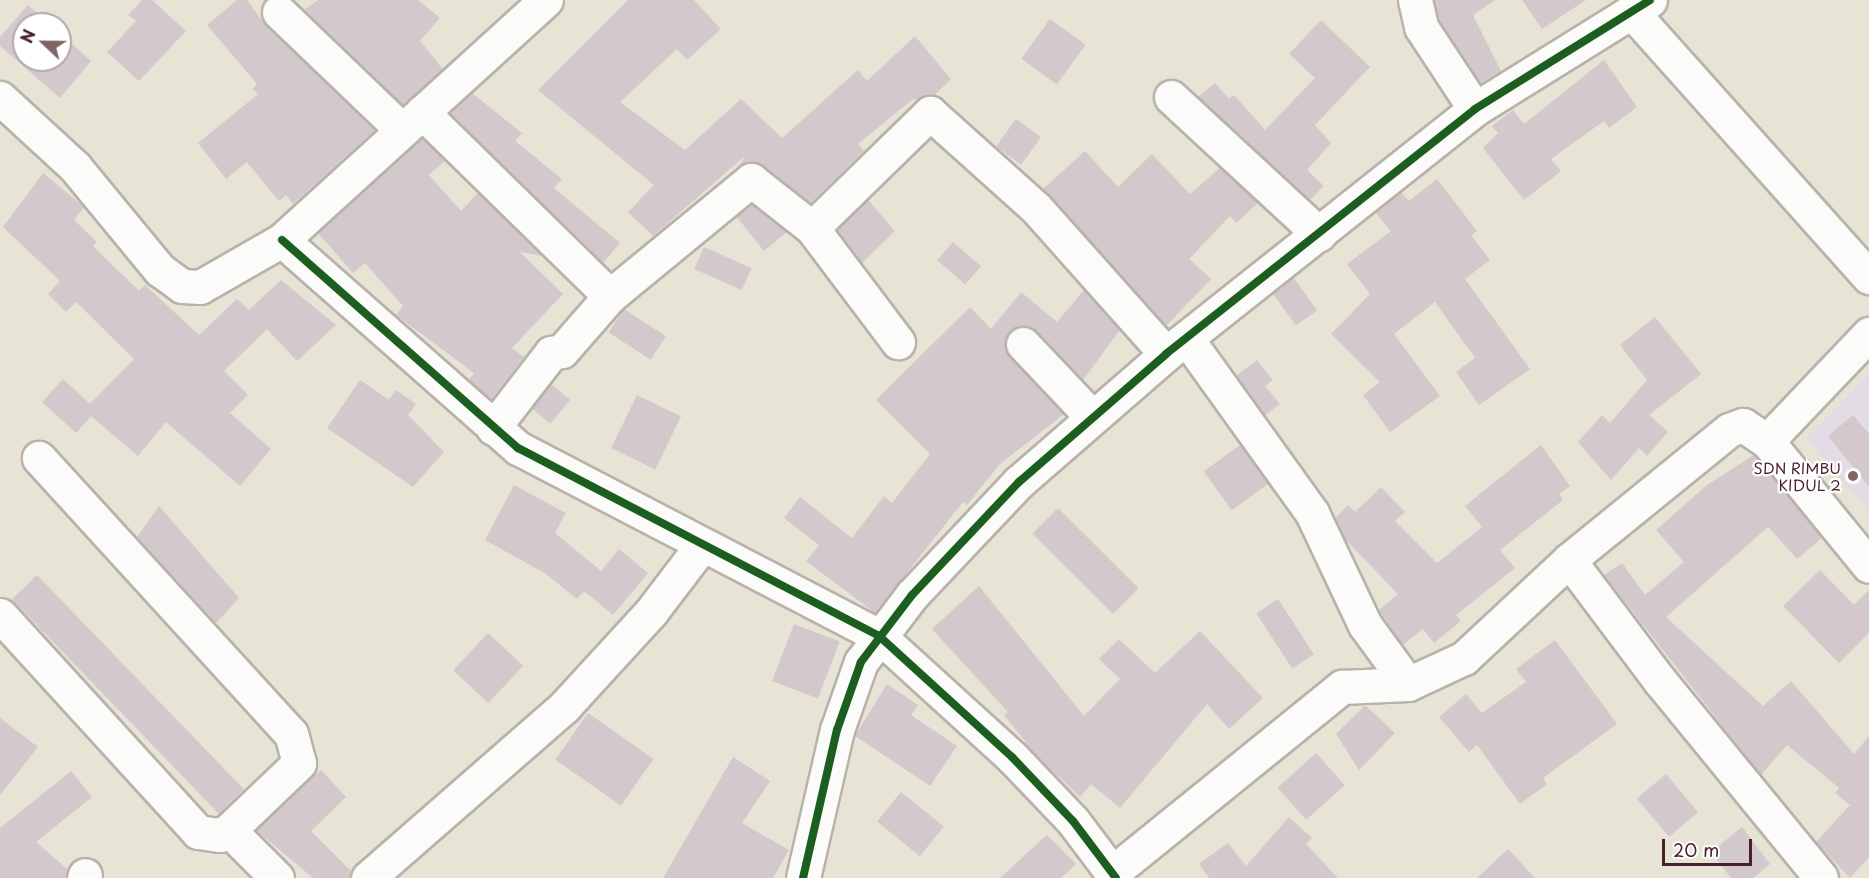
<!DOCTYPE html>
<html>
<head>
<meta charset="utf-8">
<style>
  body { margin:0 }
  #map { position:relative; width:1869px; height:878px; overflow:hidden; background:#e7e4d5; font-family:"Playpen Sans",sans-serif }
  div>[style] { position:absolute }
  [style*='--x'] { left:calc(var(--x)*1px); top:calc(var(--y)*1px); width:calc(var(--w)*1px); rotate:calc(var(--a)*1deg) }
  .built>* { inset:0; background:#e3dbe6 }
  .building>* { inset:0; background:#d3c8cc; transform-origin:0 0 }
  .roads { filter:drop-shadow(2px 0 #b8b2aa) drop-shadow(-2px 0 #b8b2aa) drop-shadow(0 2px #b8b2aa) drop-shadow(0 -2px #b8b2aa) }
  .minor>* { height:33px; margin:-16.5px; padding:0 16.5px; transform-origin:16.5px; border-radius:16.5px; background:#fbfbf9 }
  .cycleway>* { height:8px; margin:-4px; padding:0 4px; transform-origin:4px; border-radius:4px; background:#1b5e20 }
  .dots>* { width:16px; height:16px; translate:-50% -50%; box-sizing:border-box; border:3px solid #fff; border-radius:50% }
  span { translate:-50% -50%; white-space:nowrap; text-align:center; line-height:1.15; -webkit-text-stroke:4.5px #fff; paint-order:stroke }
  .poi-label { font-size:15px; color:#4a1f2b }
  .right { translate:-100% -50%; text-align:right }
  .north { position:absolute; left:12px; top:12px; width:60px; height:60px; box-sizing:border-box; background:#fff; border:2px solid #b7a5aa; border-radius:50%; rotate:292deg; font-size:16px; font-weight:700; line-height:24px; text-align:center; color:#4a1f2b }
  .north::after { content:''; display:block; margin:auto; width:21px; height:27px; background:#816466; clip-path:polygon(50% 0,100% 100%,50% 72%,0 100%) }
  .scale { position:absolute; left:1662px; top:839px; width:90px; height:27px; box-sizing:border-box; border:3px solid #4a1f2b; border-top:0; padding-left:8px; font-size:18px; line-height:21px; white-space:nowrap; color:#4a1f2b; -webkit-text-stroke:4px #fff; paint-order:stroke }
</style>
</head>
<body>
<div id="map">
  <div class="built">
    <i style="clip-path:polygon(1869px 374px,1869px 512px,1806px 439px)"></i>
  </div>
  <div class="building">
    <i style="clip-path:polygon(142px 0,152px 0,186px 31px,139px 81px,107px 52px,136px 21px,128px 15px)"></i>
    <i style="clip-path:polygon(237px 0,247px 0,266px 26px,375px 130px,293px 204px,286px 195px,279px 201px,247px 162px,226px 179px,198px 143px,258px 94px,252px 89px,257px 84px,207px 25px)"></i>
    <i style="clip-path:polygon(318px 0,418px 0,440px 18px,420px 41px,443px 69px,403px 105px,304px 10px)"></i>
    <i style="clip-path:polygon(628px 0,694px 0,721px 29px,687px 60px,677px 49px,620px 102px,685px 150px,741px 99px,782px 138px,858px 70px,867px 81px,915px 36px,951px 79px,935px 95px,912px 100px,858px 144px,864px 151px,811px 203px,762px 165px,741px 164px,745px 156px,653px 236px,628px 212px,654px 185px,538px 90px)"></i>
    <i style="clip-path:polygon(1434px 0,1495px 0,1473px 15px,1501px 71px,1481px 83px,1439px 20px)"></i>
    <i style="clip-path:polygon(1522px 0,1586px 0,1542px 29px)"></i>
    <i style="clip-path:polygon(28px 5px,50px 24px,24px 24px,24px 60px,60px 60px,60px 33px,91px 61px,60px 98px,0 46px,0 37px)"></i>
    <i style="left:1050px;top:19px;width:44px;height:49px;rotate:36deg"></i>
    <i style="clip-path:polygon(1321px 20px,1370px 67px,1315px 125px,1331px 143px,1307px 170px,1324px 186px,1310px 200px,1198px 97px,1215px 83px,1229px 99px,1234px 95px,1265px 130px,1315px 78px,1289px 54px)"></i>
    <i style="clip-path:polygon(1604px 60px,1637px 107px,1609px 128px,1604px 121px,1551px 159px,1561px 171px,1524px 200px,1483px 148px,1498px 133px,1492px 126px,1513px 110px,1524px 124px)"></i>
    <i style="clip-path:polygon(472px 93px,522px 133px,515px 141px,562px 179px,554px 188px,620px 243px,603px 263px,450px 113px)"></i>
    <i style="left:1016px;top:119px;width:31px;height:34px;rotate:36deg"></i>
    <i style="clip-path:polygon(422px 138px,445px 161px,429px 175px,461px 211px,478px 193px,542px 256px,520px 252px,563px 294px,512px 348px,524px 357px,491px 400px,469px 380px,474px 373px,396px 315px,403px 306px,365px 263px,353px 273px,318px 233px)"></i>
    <i style="clip-path:polygon(1085px 151px,1118px 187px,1152px 154px,1190px 194px,1220px 168px,1258px 203px,1236px 223px,1230px 216px,1189px 259px,1211px 279px,1166px 326px,1043px 189px)"></i>
    <i style="clip-path:polygon(43px 173px,84px 207px,74px 220px,97px 242px,93px 246px,139px 291px,145px 285px,199px 335px,237px 299px,249px 310px,281px 280px,336px 325px,297px 361px,267px 329px,224px 371px,248px 395px,230px 413px,271px 449px,240px 486px,166px 422px,138px 456px,91px 416px,76px 433px,42px 402px,63px 379px,90px 404px,134px 359px,76px 302px,66px 312px,48px 294px,60px 281px,3px 227px)"></i>
    <i style="clip-path:polygon(1437px 179px,1477px 231px,1471px 235px,1490px 260px,1465px 279px,1530px 369px,1479px 405px,1456px 372px,1475px 358px,1435px 302px,1394px 334px,1440px 396px,1390px 432px,1363px 395px,1380px 382px,1331px 334px,1370px 294px,1347px 264px,1391px 231px,1375px 212px,1400px 192px,1409px 201px)"></i>
    <i style="clip-path:polygon(868px 200px,895px 231px,862px 263px,837px 230px)"></i>
    <i style="clip-path:polygon(751px 204px,787px 232px,764px 251px,736px 216px)"></i>
    <i style="left:953px;top:242px;width:37px;height:24px;rotate:41deg"></i>
    <i style="left:704px;top:247px;width:52px;height:24px;rotate:24deg"></i>
    <i style="left:1293px;top:277px;width:41px;height:26px;rotate:54deg"></i>
    <i style="clip-path:polygon(1084px 290px,1120px 330px,1083px 380px,1036px 331px,1019px 326px,1010px 331px,1005px 339px,1009px 356px,1064px 414px,999px 465px,967px 505px,963px 502px,875px 613px,806px 561px,819px 545px,784px 518px,800px 497px,852px 538px,884px 496px,892px 503px,930px 454px,876px 400px,970px 307px,991px 329px,1021px 292px,1057px 322px)"></i>
    <i style="left:624px;top:309px;width:50px;height:28px;rotate:33deg"></i>
    <i style="clip-path:polygon(1655px 317px,1701px 374px,1649px 415px,1668px 432px,1647px 456px,1639px 448px,1611px 480px,1578px 442px,1602px 415px,1610px 423px,1647px 380px,1620px 345px)"></i>
    <i style="clip-path:polygon(1257px 360px,1273px 380px,1265px 386px,1280px 404px,1265px 415px,1236px 376px)"></i>
    <i style="clip-path:polygon(360px 380px,389px 400px,396px 390px,416px 404px,408px 415px,444px 452px,413px 487px,327px 428px)"></i>
    <i style="left:551px;top:384px;width:25px;height:31px;rotate:40deg"></i>
    <i style="left:637px;top:395px;width:49px;height:59px;rotate:26deg"></i>
    <i style="clip-path:polygon(1853px 415px,1869px 434px,1869px 487px,1828px 436px)"></i>
    <i style="left:1240px;top:445px;width:48px;height:45px;rotate:54deg"></i>
    <i style="clip-path:polygon(1541px 445px,1570px 486px,1559px 494px,1563px 500px,1500px 550px,1515px 568px,1456px 615px,1461px 621px,1434px 643px,1423px 629px,1403px 645px,1379px 610px,1398px 594px,1345px 539px,1335px 518px,1348px 505px,1355px 512px,1381px 487px,1405px 512px,1395px 521px,1437px 563px,1482px 527px,1465px 506px)"></i>
    <i style="clip-path:polygon(1754px 455px,1822px 538px,1797px 559px,1768px 527px,1666px 617px,1763px 706px,1791px 681px,1854px 754px,1869px 736px,1869px 857px,1850px 878px,1816px 842px,1850px 805px,1835px 793px,1839px 788px,1787px 745px,1761px 775px,1604px 575px,1622px 563px,1645px 595px,1684px 562px,1656px 530px,1707px 485px)"></i>
    <i style="clip-path:polygon(514px 485px,566px 513px,555px 533px,601px 571px,619px 549px,648px 573px,613px 615px,584px 591px,577px 599px,546px 574px,485px 540px)"></i>
    <i style="clip-path:polygon(159px 506px,239px 598px,216px 623px,137px 537px)"></i>
    <i style="left:1058px;top:508px;width:114px;height:36px;rotate:45deg"></i>
    <i style="clip-path:polygon(1820px 570px,1854px 605px,1869px 590px,1869px 633px,1839px 663px,1783px 606px)"></i>
    <i style="left:37px;top:575px;width:298px;height:35px;rotate:46deg"></i>
    <i style="clip-path:polygon(979px 586px,1084px 716px,1120px 679px,1099px 659px,1119px 639px,1155px 673px,1200px 631px,1263px 698px,1229px 729px,1207px 704px,1120px 808px,1091px 784px,1080px 797px,1037px 756px,1004px 715px,1008px 712px,932px 629px)"></i>
    <i style="left:1278px;top:599px;width:66px;height:26px;rotate:57deg"></i>
    <i style="left:794px;top:624px;width:49px;height:61px;rotate:21deg"></i>
    <i style="left:488px;top:633px;width:48px;height:51px;rotate:43deg"></i>
    <i style="clip-path:polygon(1555px 640px,1617px 724px,1543px 778px,1547px 784px,1520px 804px,1477px 745px,1469px 752px,1439px 717px,1466px 694px,1482px 713px,1526px 682px,1516px 669px)"></i>
    <i style="clip-path:polygon(887px 684px,918px 705px,911px 715px,957px 746px,930px 786px,855px 736px)"></i>
    <i style="clip-path:polygon(1365px 705px,1395px 733px,1359px 770px,1336px 734px)"></i>
    <i style="left:588px;top:713px;width:80px;height:57px;rotate:35deg"></i>
    <i style="clip-path:polygon(0 718px,38px 747px,0 795px)"></i>
    <i style="left:1316px;top:753px;width:43px;height:52px;rotate:48deg"></i>
    <i style="clip-path:polygon(733px 757px,770px 781px,742px 823px,789px 850px,773px 878px,663px 878px)"></i>
    <i style="clip-path:polygon(321px 770px,346px 797px,311px 831px,351px 871px,350px 878px,313px 878px,256px 830px)"></i>
    <i style="clip-path:polygon(71px 771px,92px 797px,36px 842px,67px 869px,66px 878px,0 878px,0 828px)"></i>
    <i style="left:1666px;top:774px;width:50px;height:38px;rotate:50deg"></i>
    <i style="left:901px;top:792px;width:55px;height:38px;rotate:39deg"></i>
    <i style="clip-path:polygon(1289px 817px,1312px 838px,1306px 844px,1338px 878px,1209px 878px,1199px 864px,1228px 843px,1246px 866px)"></i>
    <i style="clip-path:polygon(1742px 827px,1770px 864px,1753px 878px,1731px 878px,1711px 852px)"></i>
    <i style="clip-path:polygon(1047px 835px,1076px 864px,1061px 878px,1000px 878px)"></i>
    <i style="clip-path:polygon(1508px 849px,1535px 878px,1477px 878px)"></i>
  </div>
  <div class="roads">
    <div class="minor">
      <i style="--x:1415;--y:0;--w:28;--a:77"></i>
      <i style="--x:1421;--y:27;--w:98;--a:56.6"></i>
      <i style="--x:1631;--y:11;--w:357;--a:48.2"></i>
      <i style="--x:279;--y:12;--w:170;--a:43.8"></i>
      <i style="--x:1171;--y:97;--w:202;--a:42.8"></i>
      <i style="--x:0;--y:98;--w:102;--a:42.6"></i>
      <i style="--x:75;--y:167;--w:134;--a:50.5"></i>
      <i style="--x:160;--y:270;--w:27;--a:36"></i>
      <i style="--x:182;--y:286;--w:18;--a:3"></i>
      <i style="--x:200;--y:287;--w:95;--a:-29.8"></i>
      <i style="--x:282;--y:240;--w:357;--a:-42.3"></i>
      <i style="--x:422;--y:112;--w:263;--a:44.4"></i>
      <i style="--x:610;--y:296;--w:183;--a:-39.4"></i>
      <i style="--x:751;--y:180;--w:78;--a:38.2"></i>
      <i style="--x:812;--y:228;--w:143;--a:53"></i>
      <i style="--x:812;--y:228;--w:165;--a:-44.3"></i>
      <i style="--x:930;--y:113;--w:142;--a:41.9"></i>
      <i style="--x:1036;--y:208;--w:195;--a:48.3"></i>
      <i style="--x:282;--y:240;--w:315;--a:41.4"></i>
      <i style="--x:518;--y:448;--w:407;--a:27.5"></i>
      <i style="--x:879;--y:636;--w:180;--a:42.3"></i>
      <i style="--x:1012;--y:757;--w:88;--a:46.4"></i>
      <i style="--x:1073;--y:821;--w:71;--a:53"></i>
      <i style="--x:1187;--y:339;--w:214;--a:54.3"></i>
      <i style="--x:1312;--y:513;--w:124;--a:64.7"></i>
      <i style="--x:1365;--y:625;--w:73;--a:53.9"></i>
      <i style="--x:1023;--y:344;--w:99;--a:46.6"></i>
      <i style="--x:493;--y:428;--w:95;--a:-52.3"></i>
      <i style="--x:551;--y:353;--w:11;--a:-10"></i>
      <i style="--x:562;--y:351;--w:73;--a:-48.9"></i>
      <i style="--x:1767;--y:441;--w:148;--a:-46.4"></i>
      <i style="--x:1569;--y:560;--w:151;--a:53.1"></i>
      <i style="--x:1660;--y:681;--w:254;--a:50.7"></i>
      <i style="--x:0;--y:615;--w:294;--a:47.6"></i>
      <i style="--x:198;--y:832;--w:22;--a:8"></i>
      <i style="--x:220;--y:835;--w:10;--a:-29"></i>
      <i style="--x:229;--y:830;--w:97;--a:-43.7"></i>
      <i style="--x:299;--y:763;--w:30;--a:-105"></i>
      <i style="--x:291;--y:734;--w:374;--a:-132.4"></i>
      <i style="--x:229;--y:830;--w:68;--a:45"></i>
      <i style="--x:1112;--y:873;--w:296;--a:-39"></i>
      <i style="--x:1342;--y:687;--w:66;--a:-2.6"></i>
      <i style="--x:1408;--y:684;--w:62;--a:-24.9"></i>
      <i style="--x:1464;--y:658;--w:144;--a:-43"></i>
      <i style="--x:1569;--y:560;--w:206;--a:-39.1"></i>
      <i style="--x:1729;--y:430;--w:15;--a:-20"></i>
      <i style="--x:1743;--y:425;--w:29;--a:34"></i>
      <i style="--x:1767;--y:441;--w:161;--a:50.8"></i>
      <i style="--x:84;--y:878;--w:3;--a:-72"></i>
      <i style="--x:368;--y:878;--w:260;--a:-41.1"></i>
      <i style="--x:564;--y:707;--w:129;--a:-47.5"></i>
      <i style="--x:651;--y:612;--w:84;--a:-52.7"></i>
      <i style="--x:803;--y:878;--w:152;--a:-77.1"></i>
      <i style="--x:837;--y:730;--w:72;--a:-70.6"></i>
      <i style="--x:861;--y:662;--w:84;--a:-52.7"></i>
      <i style="--x:912;--y:595;--w:156;--a:-46.6"></i>
      <i style="--x:1019;--y:482;--w:195;--a:-41"></i>
      <i style="--x:1166;--y:354;--w:394;--a:-38.4"></i>
      <i style="--x:1475;--y:109;--w:206;--a:-31.9"></i>
    </div>
  </div>
  <div class="cycleway">
    <i style="--x:282;--y:240;--w:315;--a:41.4"></i>
    <i style="--x:518;--y:448;--w:407;--a:27.5"></i>
    <i style="--x:879;--y:636;--w:180;--a:42.3"></i>
    <i style="--x:1012;--y:757;--w:88;--a:46.4"></i>
    <i style="--x:1073;--y:821;--w:71;--a:53"></i>
    <i style="--x:803;--y:878;--w:152;--a:-77.1"></i>
    <i style="--x:837;--y:730;--w:72;--a:-70.6"></i>
    <i style="--x:861;--y:662;--w:84;--a:-52.7"></i>
    <i style="--x:912;--y:595;--w:156;--a:-46.6"></i>
    <i style="--x:1019;--y:482;--w:195;--a:-41"></i>
    <i style="--x:1166;--y:354;--w:394;--a:-38.4"></i>
    <i style="--x:1475;--y:109;--w:206;--a:-31.9"></i>
  </div>
  <div class="dots">
    <i style="left:1853px;top:476px;background:#816466"></i>
  </div>
  <div class="poi-label">
    <span class="right" style="left:1841px;top:476px">SDN RIMBU<br>KIDUL 2</span>
  </div>
  <div class="north">N</div>
  <div class="scale">20 m</div>
</div>
</body>
</html>
